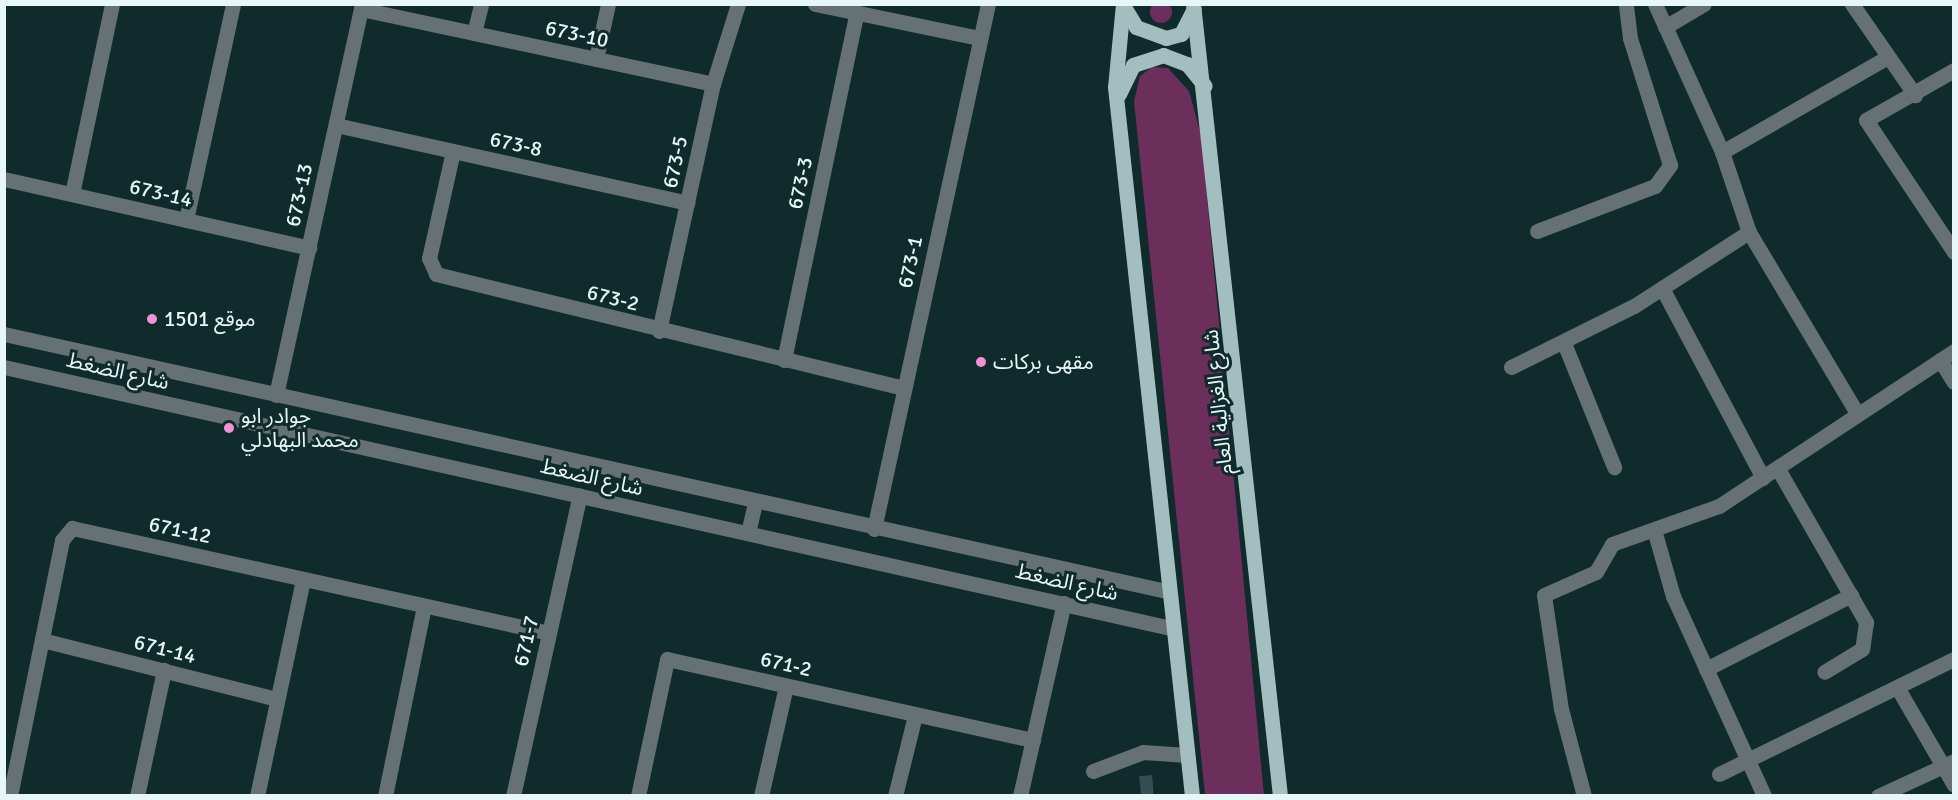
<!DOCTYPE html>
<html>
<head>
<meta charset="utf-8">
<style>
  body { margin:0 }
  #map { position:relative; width:1958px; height:800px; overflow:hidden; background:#0f2b2c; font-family:Signika,"Noto Sans Arabic",sans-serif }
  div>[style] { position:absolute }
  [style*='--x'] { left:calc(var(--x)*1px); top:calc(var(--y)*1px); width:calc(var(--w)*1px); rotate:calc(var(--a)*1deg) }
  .green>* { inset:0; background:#6c2e5b }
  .round { border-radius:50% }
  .shadow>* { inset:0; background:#0007 }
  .building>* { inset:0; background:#344f51; transform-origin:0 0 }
  .minor>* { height:15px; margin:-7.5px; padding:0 7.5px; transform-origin:7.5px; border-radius:7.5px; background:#657172 }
  .major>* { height:15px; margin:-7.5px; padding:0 7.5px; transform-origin:7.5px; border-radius:7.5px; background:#a3bebf }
  .dots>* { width:16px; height:16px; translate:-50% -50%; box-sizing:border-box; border:3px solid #0f2b2c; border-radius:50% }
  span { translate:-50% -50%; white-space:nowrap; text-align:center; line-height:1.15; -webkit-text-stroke:6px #0f2b2c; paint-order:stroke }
  .street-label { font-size:21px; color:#e7f7f8 }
  .poi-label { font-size:21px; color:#e7f7f8 }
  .left { translate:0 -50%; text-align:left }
  .frame { position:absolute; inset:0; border:6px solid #e7f7f8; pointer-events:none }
</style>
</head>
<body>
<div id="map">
  <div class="green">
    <i class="round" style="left:1150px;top:1px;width:22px;height:22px"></i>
    <i style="clip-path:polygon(1152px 67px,1168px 68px,1189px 91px,1201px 135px,1264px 795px,1205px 795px,1134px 101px,1140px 76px)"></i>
  </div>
  <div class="shadow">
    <i style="clip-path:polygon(1151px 777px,1156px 796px,1143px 796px,1140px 778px)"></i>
  </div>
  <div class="building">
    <i style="left:1152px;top:775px;width:20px;height:13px;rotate:84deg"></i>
  </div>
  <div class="minor">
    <i style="--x:815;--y:4;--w:167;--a:11.7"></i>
    <i style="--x:1655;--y:4;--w:162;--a:65.6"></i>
    <i style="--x:1722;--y:152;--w:84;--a:71.4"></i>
    <i style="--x:1749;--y:232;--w:211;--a:59.2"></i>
    <i style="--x:1852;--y:4;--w:111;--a:55.3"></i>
    <i style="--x:361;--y:9;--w:360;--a:12"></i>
    <i style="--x:1665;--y:27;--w:45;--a:-30.5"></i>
    <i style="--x:474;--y:33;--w:30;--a:-76"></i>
    <i style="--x:596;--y:59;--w:56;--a:-77.7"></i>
    <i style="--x:1954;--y:70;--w:101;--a:150.4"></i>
    <i style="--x:1866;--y:120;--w:159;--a:56.3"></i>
    <i style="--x:336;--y:125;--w:360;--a:12.5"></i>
    <i style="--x:453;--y:151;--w:110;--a:102.6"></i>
    <i style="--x:429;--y:258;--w:17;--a:66"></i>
    <i style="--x:436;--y:274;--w:482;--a:13.7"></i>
    <i style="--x:1722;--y:152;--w:191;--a:-29.8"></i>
    <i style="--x:4;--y:179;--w:313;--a:12.7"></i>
    <i style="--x:72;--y:194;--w:194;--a:-78.1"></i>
    <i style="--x:186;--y:220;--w:221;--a:-77.7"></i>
    <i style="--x:1537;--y:231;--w:126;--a:-20.9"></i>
    <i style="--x:1655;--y:186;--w:26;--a:-54"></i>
    <i style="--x:1670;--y:165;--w:133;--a:-107.5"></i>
    <i style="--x:1630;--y:38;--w:34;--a:-97"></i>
    <i style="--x:1662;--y:288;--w:215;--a:62"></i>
    <i style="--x:659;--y:331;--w:253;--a:-77.7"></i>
    <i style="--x:713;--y:84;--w:84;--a:-72.6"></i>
    <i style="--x:4;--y:334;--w:1190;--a:12.47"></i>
    <i style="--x:1564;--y:343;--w:134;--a:68"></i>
    <i style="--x:784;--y:360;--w:353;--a:-78.2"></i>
    <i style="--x:1940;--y:360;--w:26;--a:58"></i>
    <i style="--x:4;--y:367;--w:1196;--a:12.61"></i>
    <i style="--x:1511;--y:367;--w:137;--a:-26.4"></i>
    <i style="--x:1634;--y:306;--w:137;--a:-32.8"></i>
    <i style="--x:276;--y:395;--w:400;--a:-77.6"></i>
    <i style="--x:1778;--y:469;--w:177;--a:60.1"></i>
    <i style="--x:1866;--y:622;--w:27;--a:98"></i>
    <i style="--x:1862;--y:649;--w:44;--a:148.8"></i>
    <i style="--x:874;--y:529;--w:537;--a:-77.75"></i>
    <i style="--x:748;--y:533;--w:32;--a:-77"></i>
    <i style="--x:1655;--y:533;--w:66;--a:74.1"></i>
    <i style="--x:1673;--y:596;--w:220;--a:65.5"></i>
    <i style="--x:42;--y:640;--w:242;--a:14.1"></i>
    <i style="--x:1706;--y:669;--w:163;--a:-27"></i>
    <i style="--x:1897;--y:687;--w:113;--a:59.8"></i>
    <i style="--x:1093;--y:771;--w:53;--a:-20.8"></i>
    <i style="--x:1143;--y:752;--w:44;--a:3.9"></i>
    <i style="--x:1719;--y:774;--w:262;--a:-26.1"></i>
    <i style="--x:10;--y:796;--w:261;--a:-78.5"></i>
    <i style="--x:62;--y:540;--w:16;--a:-50"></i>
    <i style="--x:72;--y:528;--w:488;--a:12.4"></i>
    <i style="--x:137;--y:796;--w:129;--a:-77.9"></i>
    <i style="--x:257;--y:796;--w:222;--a:-78"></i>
    <i style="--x:385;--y:796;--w:194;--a:-78.4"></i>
    <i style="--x:513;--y:796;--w:308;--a:-77.5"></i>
    <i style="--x:638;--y:796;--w:140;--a:-78"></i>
    <i style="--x:667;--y:659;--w:375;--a:12.5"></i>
    <i style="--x:761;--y:796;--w:113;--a:-77.2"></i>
    <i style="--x:895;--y:796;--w:83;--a:-76.1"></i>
    <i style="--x:1020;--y:796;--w:198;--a:-77.2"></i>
    <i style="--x:1584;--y:796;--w:90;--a:-104.8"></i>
    <i style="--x:1561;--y:709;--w:115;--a:-98.5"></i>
    <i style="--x:1544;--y:595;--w:57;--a:-23.9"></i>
    <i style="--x:1596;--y:572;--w:32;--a:-60"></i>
    <i style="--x:1612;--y:544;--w:114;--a:-19.6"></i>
    <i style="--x:1719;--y:506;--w:282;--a:-33.4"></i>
    <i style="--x:1878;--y:796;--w:84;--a:-24.7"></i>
  </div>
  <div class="major">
    <i style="--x:1123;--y:4;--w:83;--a:95.5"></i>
    <i style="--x:1115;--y:87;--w:713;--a:83.8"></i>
    <i style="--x:1193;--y:4;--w:797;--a:83.73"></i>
    <i style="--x:1123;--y:5;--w:26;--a:59"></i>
    <i style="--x:1136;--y:27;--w:32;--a:20"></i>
    <i style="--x:1166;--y:38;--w:16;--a:-15"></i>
    <i style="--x:1181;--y:34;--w:28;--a:-63"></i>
    <i style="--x:1119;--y:94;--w:32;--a:-64"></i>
    <i style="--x:1133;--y:65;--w:32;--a:-18"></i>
    <i style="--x:1163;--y:55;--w:26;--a:21"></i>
    <i style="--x:1187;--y:64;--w:28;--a:51"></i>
  </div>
  <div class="dots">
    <i style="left:152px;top:319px;background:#f391d5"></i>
    <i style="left:981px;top:362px;background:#f391d5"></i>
    <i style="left:229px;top:428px;background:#f391d5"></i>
  </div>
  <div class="street-label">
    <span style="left:577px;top:34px;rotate:12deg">673-10</span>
    <span style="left:516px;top:144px;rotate:12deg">673-8</span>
    <span style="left:675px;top:162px;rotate:-78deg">673-5</span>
    <span style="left:800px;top:183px;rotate:-78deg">673-3</span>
    <span style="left:161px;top:193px;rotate:13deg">673-14</span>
    <span style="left:299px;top:195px;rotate:-78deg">673-13</span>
    <span style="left:910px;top:262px;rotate:-78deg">673-1</span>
    <span style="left:613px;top:298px;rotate:14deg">673-2</span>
    <span style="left:118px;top:371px;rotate:13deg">شارع الضغط</span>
    <span style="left:1218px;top:402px;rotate:-96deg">شارع الغزالية العام</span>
    <span style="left:592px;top:477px;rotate:13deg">شارع الضغط</span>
    <span style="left:180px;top:530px;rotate:12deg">671-12</span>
    <span style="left:1067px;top:582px;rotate:13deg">شارع الضغط</span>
    <span style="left:526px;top:641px;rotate:-77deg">671-7</span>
    <span style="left:165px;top:649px;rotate:14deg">671-14</span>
    <span style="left:786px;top:664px;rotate:13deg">671-2</span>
  </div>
  <div class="poi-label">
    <span class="left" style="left:164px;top:319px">موقع 1501</span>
    <span class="left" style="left:993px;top:362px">مقهى بركات</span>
    <span class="left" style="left:241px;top:428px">جوادر ابو<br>محمد البهادلي</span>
  </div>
  <div class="frame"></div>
</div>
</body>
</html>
